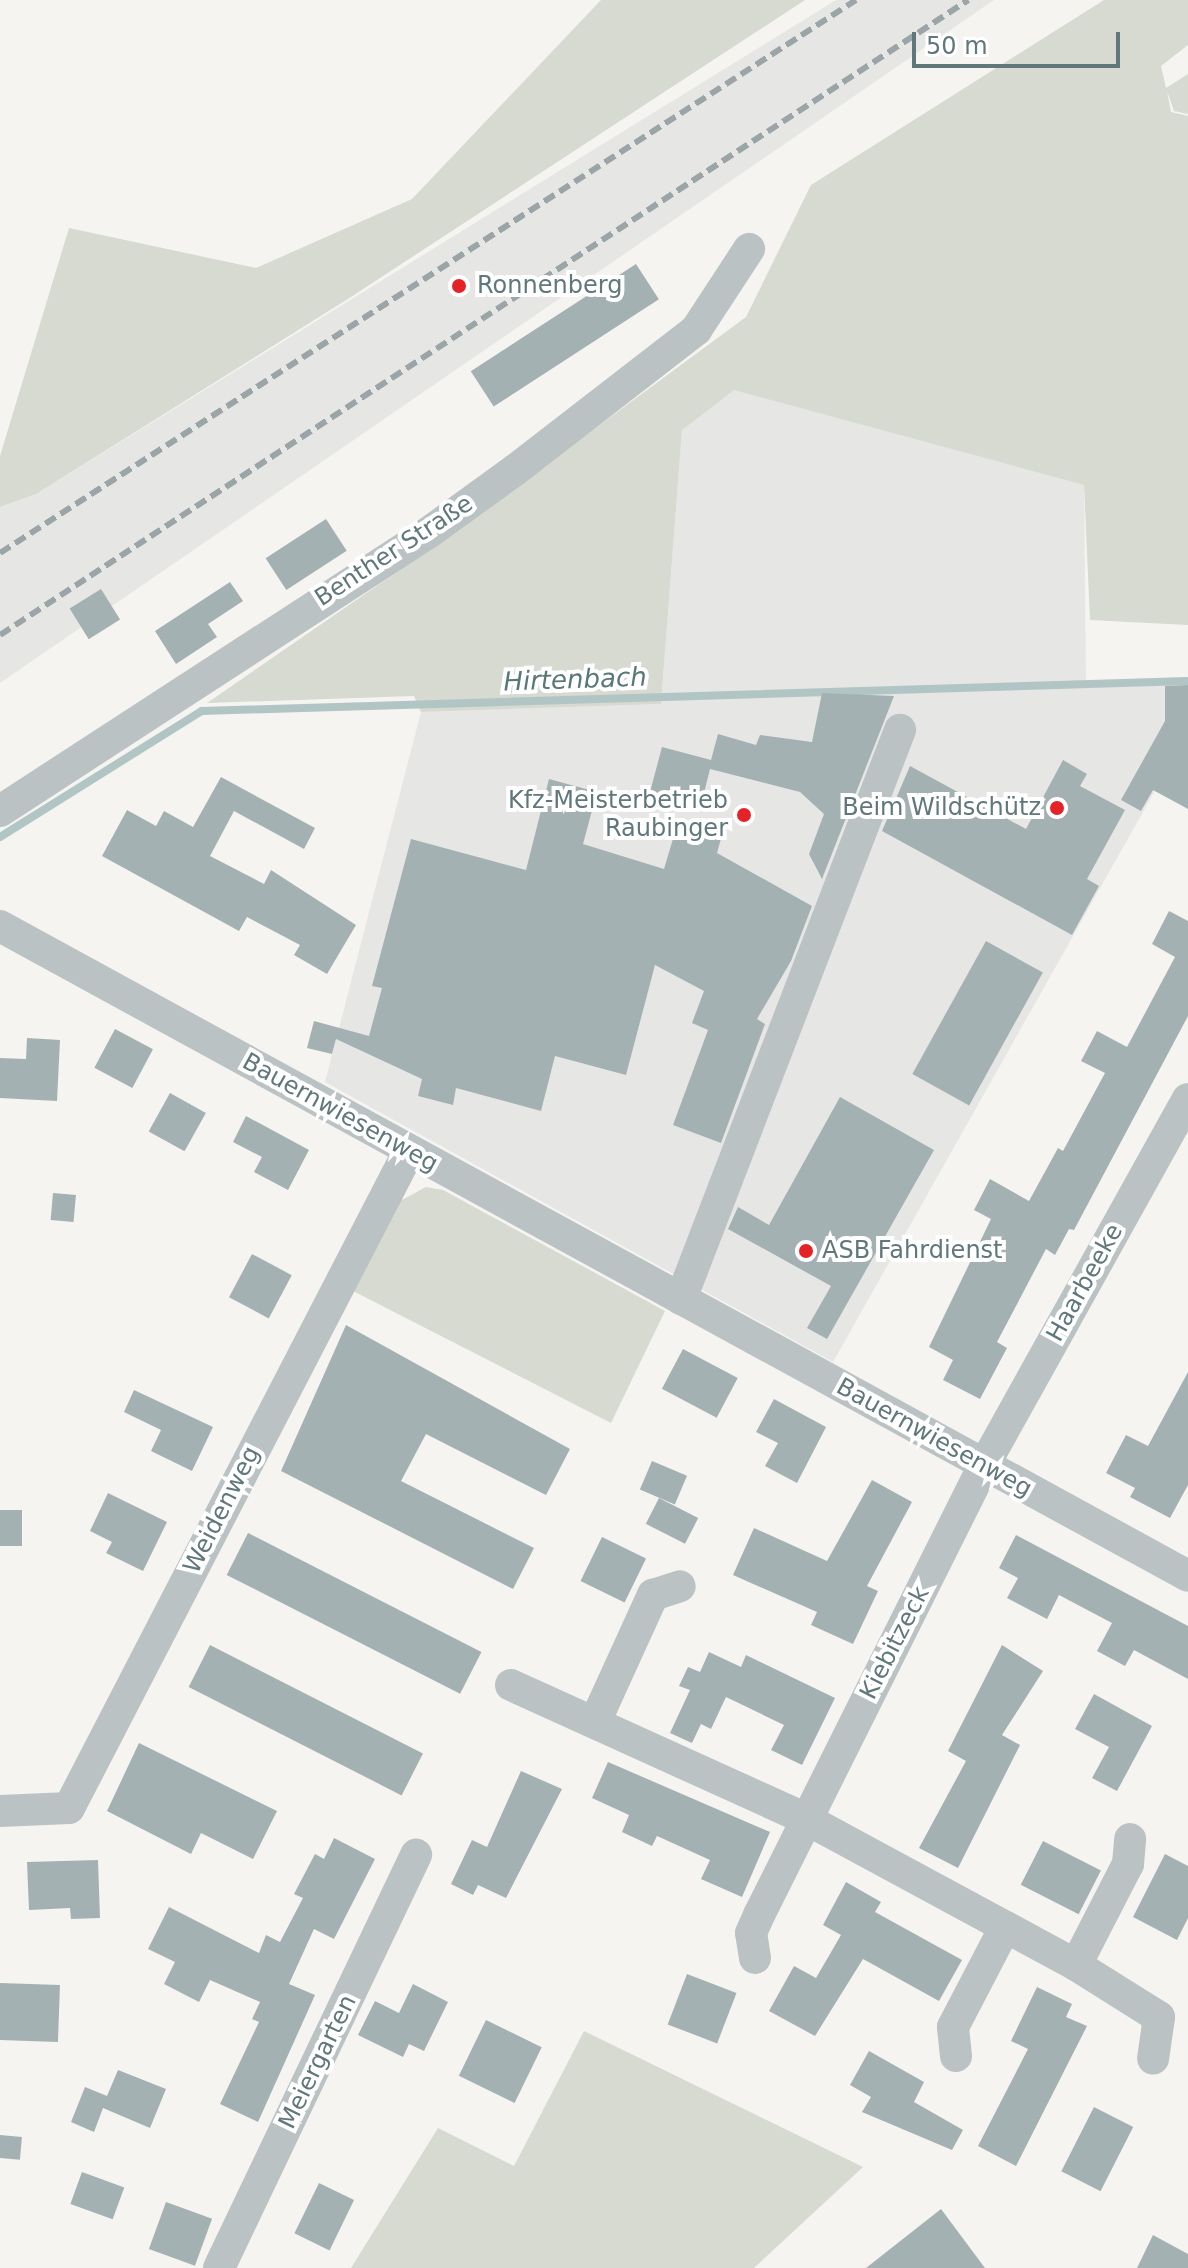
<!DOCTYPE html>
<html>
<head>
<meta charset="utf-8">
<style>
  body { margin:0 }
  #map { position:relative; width:1188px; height:2268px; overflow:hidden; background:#f5f4f1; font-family:"DejaVu Sans",sans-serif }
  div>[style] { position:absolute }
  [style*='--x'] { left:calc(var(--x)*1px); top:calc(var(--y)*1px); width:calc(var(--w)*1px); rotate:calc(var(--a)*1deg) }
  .built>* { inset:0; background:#e6e6e5 }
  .green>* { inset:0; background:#d6dad0 }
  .stream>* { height:8px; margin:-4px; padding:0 4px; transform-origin:4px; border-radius:4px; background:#b2c5c5 }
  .building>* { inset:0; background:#a4b1b3; transform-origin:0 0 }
  .street>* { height:32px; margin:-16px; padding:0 16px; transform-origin:16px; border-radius:16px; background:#bbc2c4 }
  .rail>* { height:6px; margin-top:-3px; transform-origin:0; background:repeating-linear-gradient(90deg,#9ba5a8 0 12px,transparent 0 18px) }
  .dots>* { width:22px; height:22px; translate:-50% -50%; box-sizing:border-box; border:4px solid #fff; border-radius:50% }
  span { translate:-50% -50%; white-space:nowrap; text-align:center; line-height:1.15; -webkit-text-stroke:8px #fff; paint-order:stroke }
  .poi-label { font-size:24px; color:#60777c }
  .left { translate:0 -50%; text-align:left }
  .right { translate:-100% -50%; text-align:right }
  .street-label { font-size:24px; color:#60777c }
  .water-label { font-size:26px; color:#5a7878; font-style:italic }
  .scale { position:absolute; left:912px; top:32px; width:208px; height:36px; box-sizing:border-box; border:4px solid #60777c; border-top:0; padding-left:10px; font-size:24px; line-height:28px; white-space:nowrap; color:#60777c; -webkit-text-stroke:6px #fff; paint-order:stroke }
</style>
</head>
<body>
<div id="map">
  <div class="built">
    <i style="clip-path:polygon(836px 0,994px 0,0 683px,0 507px,36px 494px)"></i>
    <i style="clip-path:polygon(734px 389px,1084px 485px,1086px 685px,1188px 681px,1188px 732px,833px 1362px,325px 1082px,421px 712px,661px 704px,682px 429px)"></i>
  </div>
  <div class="green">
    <i style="clip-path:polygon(601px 0,805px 0,351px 297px,36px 494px,0 507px,0 456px,69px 228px,256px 268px,412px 199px)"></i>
    <i style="clip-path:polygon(1104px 0,1188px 0,1188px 45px,1161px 66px,1166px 88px,1188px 74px,1188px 114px,1174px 111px,1167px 91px,1171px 112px,1188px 116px,1188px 625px,1090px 620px,1084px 485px,734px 390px,682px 430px,661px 704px,421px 712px,414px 696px,207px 703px,449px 536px,746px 317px,811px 185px)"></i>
    <i style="clip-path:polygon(426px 1187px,443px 1190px,665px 1311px,611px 1423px,353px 1291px,400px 1201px)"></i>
    <i style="clip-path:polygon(584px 2031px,863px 2167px,754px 2268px,351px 2268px,438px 2128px,514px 2166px)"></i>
  </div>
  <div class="stream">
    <i style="--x:0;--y:837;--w:238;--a:-32"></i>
    <i style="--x:202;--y:711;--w:986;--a:-1.74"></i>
  </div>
  <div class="building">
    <i style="left:636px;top:264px;width:42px;height:197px;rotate:57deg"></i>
    <i style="left:326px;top:519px;width:38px;height:72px;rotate:57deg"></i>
    <i style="clip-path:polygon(230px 582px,243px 601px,208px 624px,217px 637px,176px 664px,155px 631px)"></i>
    <i style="left:101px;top:589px;width:36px;height:37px;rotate:58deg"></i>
    <i style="clip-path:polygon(1188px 685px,1188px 809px,1153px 790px,1141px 811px,1121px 800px,1165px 721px,1165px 686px)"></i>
    <i style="clip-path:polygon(822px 693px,894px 696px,822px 879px,809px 854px,824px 814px,800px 792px,710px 769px,701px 805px,650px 792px,662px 747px,711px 760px,718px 734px,756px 745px,760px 735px,812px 742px)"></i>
    <i style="clip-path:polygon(1063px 760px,1087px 774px,1080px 786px,1125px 810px,1087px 879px,1099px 886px,1072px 935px,882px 831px,910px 766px,1026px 829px)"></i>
    <i style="clip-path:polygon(221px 777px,315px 828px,304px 849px,234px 811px,210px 856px,264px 884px,271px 870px,356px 925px,327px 974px,294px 955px,300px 945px,247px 917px,239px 931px,102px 856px,127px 810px,156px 826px,164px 811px,193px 827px)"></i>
    <i style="clip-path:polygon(549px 779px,597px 792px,583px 844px,664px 869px,678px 822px,722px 835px,717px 853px,812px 906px,791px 961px,757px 1019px,765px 1024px,721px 1143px,673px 1125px,708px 1030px,692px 1023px,704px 991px,655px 965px,626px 1075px,555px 1056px,541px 1111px,456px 1088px,453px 1105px,418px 1096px,422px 1079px,336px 1039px,332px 1054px,307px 1048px,314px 1021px,369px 1036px,382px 988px,372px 986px,411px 839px,526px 870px)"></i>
    <i style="clip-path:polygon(1169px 911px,1188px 921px,1188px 1016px,1074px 1230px,1069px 1229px,1055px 1255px,1046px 1249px,997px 1342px,1007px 1348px,980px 1399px,943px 1380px,953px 1360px,929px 1347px,991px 1219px,974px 1210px,990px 1179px,1029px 1201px,1058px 1148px,1063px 1151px,1105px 1073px,1081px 1061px,1097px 1031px,1127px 1047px,1175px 957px,1152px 944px)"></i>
    <i style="left:986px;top:941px;width:65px;height:152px;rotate:29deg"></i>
    <i style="left:115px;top:1029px;width:43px;height:44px;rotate:28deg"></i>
    <i style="clip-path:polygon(27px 1038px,60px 1040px,57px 1101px,0 1098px,0 1058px,26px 1059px)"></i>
    <i style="left:170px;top:1093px;width:41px;height:44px;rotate:29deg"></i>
    <i style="clip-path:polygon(840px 1097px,934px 1150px,827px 1339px,807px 1328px,831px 1286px,728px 1229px,738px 1207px,769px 1225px)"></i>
    <i style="clip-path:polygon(246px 1116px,309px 1150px,288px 1190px,254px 1172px,262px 1157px,233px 1142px)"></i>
    <i style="left:53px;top:1193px;width:23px;height:27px;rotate:5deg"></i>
    <i style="left:252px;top:1254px;width:45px;height:49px;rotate:28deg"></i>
    <i style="clip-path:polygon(346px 1325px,570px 1449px,546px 1495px,426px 1434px,401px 1481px,534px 1548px,513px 1589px,281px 1471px)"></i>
    <i style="left:683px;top:1349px;width:62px;height:45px;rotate:28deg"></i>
    <i style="clip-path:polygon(1188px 1372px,1188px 1485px,1170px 1518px,1130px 1497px,1135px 1488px,1106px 1473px,1126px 1435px,1148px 1446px)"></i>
    <i style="clip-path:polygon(134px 1390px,213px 1427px,192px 1471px,151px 1451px,161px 1430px,124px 1412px)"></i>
    <i style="clip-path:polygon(774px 1399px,826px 1427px,797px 1483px,765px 1466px,778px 1443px,756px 1432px)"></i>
    <i style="left:652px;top:1461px;width:38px;height:31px;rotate:23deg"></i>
    <i style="clip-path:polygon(872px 1480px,912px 1502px,867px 1586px,878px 1591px,853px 1644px,811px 1625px,817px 1612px,733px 1575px,754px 1528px,827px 1561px)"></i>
    <i style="clip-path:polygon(108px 1493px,167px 1522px,143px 1571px,106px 1553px,112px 1542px,90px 1531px)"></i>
    <i style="left:659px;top:1498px;width:44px;height:29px;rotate:27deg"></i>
    <i style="left:0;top:1510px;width:22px;height:36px"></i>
    <i style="left:248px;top:1533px;width:262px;height:47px;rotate:27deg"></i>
    <i style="clip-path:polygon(1016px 1535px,1188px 1626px,1188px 1679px,1134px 1650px,1125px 1666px,1097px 1651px,1112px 1623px,1059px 1595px,1047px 1619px,1007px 1598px,1018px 1578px,999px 1568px)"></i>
    <i style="left:602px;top:1537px;width:49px;height:49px;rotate:26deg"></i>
    <i style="left:210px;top:1645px;width:239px;height:47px;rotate:27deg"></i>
    <i style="clip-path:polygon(1002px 1645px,1043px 1671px,1002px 1735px,1020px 1745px,958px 1868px,919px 1848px,966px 1761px,948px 1751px)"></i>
    <i style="clip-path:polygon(709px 1652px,741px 1667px,746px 1655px,835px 1698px,802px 1765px,771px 1750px,784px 1725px,726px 1697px,711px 1729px,701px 1724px,692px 1743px,670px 1733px,690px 1690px,679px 1686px,688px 1667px,700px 1672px)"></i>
    <i style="clip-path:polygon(1094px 1694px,1152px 1726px,1117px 1791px,1092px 1778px,1109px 1747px,1075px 1729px)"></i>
    <i style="clip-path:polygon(139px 1743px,277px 1811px,253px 1859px,201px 1833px,191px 1854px,107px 1811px)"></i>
    <i style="clip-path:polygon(608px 1762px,770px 1832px,742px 1897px,701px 1879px,710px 1860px,657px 1836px,652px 1846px,622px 1832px,629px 1815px,592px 1798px)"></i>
    <i style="clip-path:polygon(521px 1771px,562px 1789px,506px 1898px,478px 1885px,473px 1895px,451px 1884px,472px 1840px,487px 1847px)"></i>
    <i style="clip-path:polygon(334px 1838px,375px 1859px,334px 1939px,314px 1929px,289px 1984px,315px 1995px,258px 2122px,220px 2104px,259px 2022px,252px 2019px,260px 2002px,210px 1980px,199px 2002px,164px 1984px,175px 1962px,148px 1949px,169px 1907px,259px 1953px,266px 1935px,280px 1942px,303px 1898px,294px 1894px,315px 1854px,324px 1859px)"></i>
    <i style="left:1043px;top:1841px;width:65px;height:49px;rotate:27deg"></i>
    <i style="clip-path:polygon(1165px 1854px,1188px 1866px,1188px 1918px,1177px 1940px,1133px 1917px)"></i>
    <i style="clip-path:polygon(98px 1860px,100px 1918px,71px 1919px,70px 1908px,29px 1910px,27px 1862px)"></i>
    <i style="clip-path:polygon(846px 1882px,881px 1902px,875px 1912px,962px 1960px,939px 2001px,863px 1959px,815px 2036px,769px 2011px,794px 1966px,816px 1978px,841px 1935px,823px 1925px)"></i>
    <i style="left:687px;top:1974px;width:53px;height:54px;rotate:21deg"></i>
    <i style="left:0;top:1983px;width:60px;height:57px;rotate:2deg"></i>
    <i style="clip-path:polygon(413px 1984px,448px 2002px,424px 2051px,409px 2044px,403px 2057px,358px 2035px,375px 2001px,399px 2013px)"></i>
    <i style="clip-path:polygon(1037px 1987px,1072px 2004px,1066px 2017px,1087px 2026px,1016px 2166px,978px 2146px,1028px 2049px,1011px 2041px)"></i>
    <i style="left:486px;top:2020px;width:62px;height:62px;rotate:26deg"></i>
    <i style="clip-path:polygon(869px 2051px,924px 2082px,914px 2102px,963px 2130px,952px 2150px,862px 2112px,871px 2097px,850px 2085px)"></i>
    <i style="clip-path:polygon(118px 2070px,166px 2089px,150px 2128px,103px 2108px,94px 2132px,71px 2122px,85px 2087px,107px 2096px)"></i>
    <i style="left:1094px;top:2107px;width:44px;height:72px;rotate:27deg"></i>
    <i style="left:0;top:2135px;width:22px;height:23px;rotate:5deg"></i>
    <i style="left:82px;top:2172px;width:45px;height:34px;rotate:20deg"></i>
    <i style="left:319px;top:2183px;width:39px;height:56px;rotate:26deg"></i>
    <i style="left:166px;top:2202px;width:49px;height:50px;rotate:20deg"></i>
    <i style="clip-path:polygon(941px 2209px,985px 2268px,866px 2268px)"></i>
    <i style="clip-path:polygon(1153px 2235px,1188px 2254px,1188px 2268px,1137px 2268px)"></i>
  </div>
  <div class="street">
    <i style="--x:0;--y:811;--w:510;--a:-33.01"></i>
    <i style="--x:428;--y:533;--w:107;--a:-35.9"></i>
    <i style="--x:515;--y:470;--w:229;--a:-37.7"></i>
    <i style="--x:696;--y:330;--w:97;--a:-56.8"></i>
    <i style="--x:0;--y:926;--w:1354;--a:28.68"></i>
    <i style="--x:681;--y:1299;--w:610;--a:-68.95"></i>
    <i style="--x:511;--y:1685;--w:324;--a:24.4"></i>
    <i style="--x:806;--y:1819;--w:307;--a:28.4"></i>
    <i style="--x:1076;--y:1965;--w:98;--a:32.1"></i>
    <i style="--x:1159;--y:2017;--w:42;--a:98.1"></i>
    <i style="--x:595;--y:1722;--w:140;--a:-65.5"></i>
    <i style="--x:653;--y:1595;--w:28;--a:-18"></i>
    <i style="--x:0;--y:1811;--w:69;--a:-2.5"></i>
    <i style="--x:69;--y:1808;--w:740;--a:-62.64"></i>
    <i style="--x:755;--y:1958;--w:25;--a:-99"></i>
    <i style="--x:751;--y:1933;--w:20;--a:-66"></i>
    <i style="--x:759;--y:1915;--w:501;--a:-63.43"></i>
    <i style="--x:983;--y:1467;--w:421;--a:-60.9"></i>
    <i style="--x:1076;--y:1965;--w:114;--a:-62.8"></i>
    <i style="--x:1128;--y:1864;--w:25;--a:-85"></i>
    <i style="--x:956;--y:2056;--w:29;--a:-96"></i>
    <i style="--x:953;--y:2027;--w:113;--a:-62.5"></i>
    <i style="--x:219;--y:2268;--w:458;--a:-64.5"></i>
  </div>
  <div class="rail">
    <i style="--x:0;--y:553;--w:1019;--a:-32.86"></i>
    <i style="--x:0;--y:635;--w:1158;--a:-33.26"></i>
  </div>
  <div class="dots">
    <i style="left:459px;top:286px;background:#e32327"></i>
    <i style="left:1057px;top:808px;background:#e32327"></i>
    <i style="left:744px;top:815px;background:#e32327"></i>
    <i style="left:806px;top:1251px;background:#e32327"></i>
  </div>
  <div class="poi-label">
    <span class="left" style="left:477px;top:286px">Ronnenberg</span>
    <span class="right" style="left:728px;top:815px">Kfz-Meisterbetrieb<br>Raubinger</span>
    <span class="right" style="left:1041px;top:808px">Beim Wildschütz</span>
    <span class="left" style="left:822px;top:1251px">ASB Fahrdienst</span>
  </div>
  <div class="street-label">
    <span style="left:394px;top:551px;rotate:-33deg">Benther Straße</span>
    <span style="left:340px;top:1113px;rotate:29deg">Bauernwiesenweg</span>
    <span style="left:1085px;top:1283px;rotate:-61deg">Haarbeeke</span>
    <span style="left:934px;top:1438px;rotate:29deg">Bauernwiesenweg</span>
    <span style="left:222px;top:1510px;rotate:-63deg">Weidenweg</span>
    <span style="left:895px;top:1643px;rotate:-63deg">Kiebitzeck</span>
    <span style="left:318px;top:2062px;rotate:-64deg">Meiergarten</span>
  </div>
  <div class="water-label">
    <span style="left:575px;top:680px;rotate:-2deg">Hirtenbach</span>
  </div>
  <div class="scale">50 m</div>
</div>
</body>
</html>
